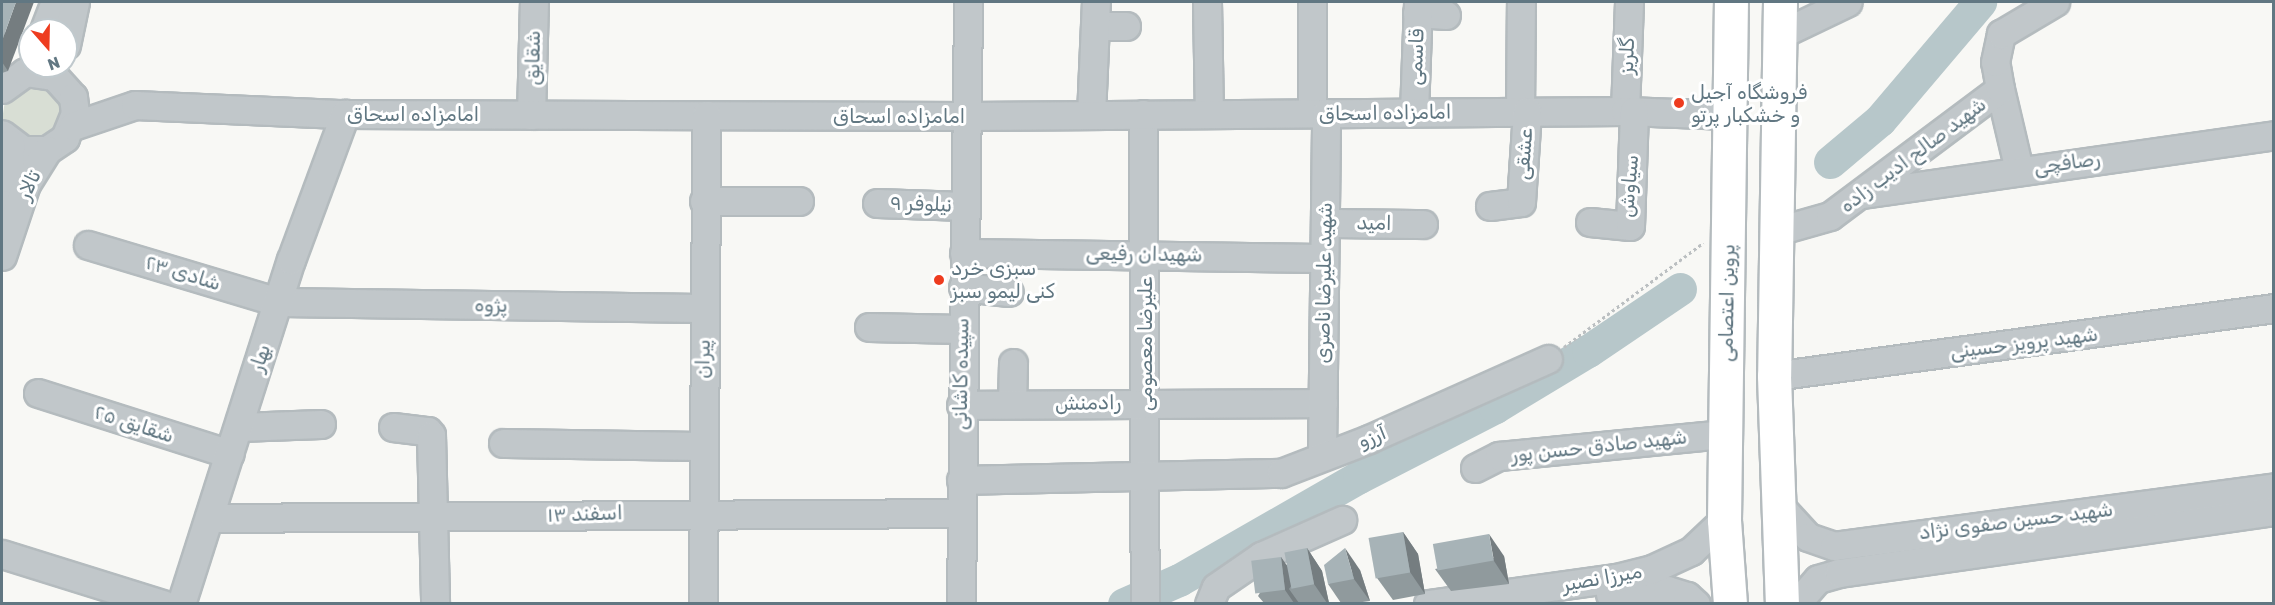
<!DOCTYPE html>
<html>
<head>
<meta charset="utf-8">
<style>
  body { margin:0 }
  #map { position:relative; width:2275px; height:605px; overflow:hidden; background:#f8f8f5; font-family:Rubik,Cairo,sans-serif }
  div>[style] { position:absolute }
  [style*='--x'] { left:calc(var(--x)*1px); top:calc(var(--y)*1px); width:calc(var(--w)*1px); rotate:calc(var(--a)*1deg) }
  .green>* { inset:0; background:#d8ded4 }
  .river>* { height:33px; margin:-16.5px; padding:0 16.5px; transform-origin:16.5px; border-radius:16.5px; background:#b7c7ca }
  .path>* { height:3px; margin-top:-1.5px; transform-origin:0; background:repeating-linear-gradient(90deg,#bbbfc1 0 3px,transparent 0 6px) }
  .roads { filter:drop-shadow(2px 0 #b4bbbe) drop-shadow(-2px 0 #b4bbbe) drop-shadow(0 2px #b4bbbe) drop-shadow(0 -2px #b4bbbe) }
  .minor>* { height:27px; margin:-13.5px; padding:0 13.5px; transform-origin:13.5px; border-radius:13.5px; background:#c1c7ca }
  .major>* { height:33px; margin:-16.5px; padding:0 16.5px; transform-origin:16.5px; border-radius:16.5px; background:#fff }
  .wall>* { inset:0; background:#909a9d }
  .shaded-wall>* { inset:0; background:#757d80 }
  .building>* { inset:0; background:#a7b3b7; transform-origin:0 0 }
  .dots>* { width:16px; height:16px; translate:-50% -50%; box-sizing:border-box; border:3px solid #fff; border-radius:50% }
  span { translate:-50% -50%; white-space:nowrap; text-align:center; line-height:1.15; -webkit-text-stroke:6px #fff; paint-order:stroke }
  .street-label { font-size:20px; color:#617782 }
  .poi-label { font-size:20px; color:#617782 }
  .left { translate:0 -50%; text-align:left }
  .frame { position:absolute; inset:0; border:3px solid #617782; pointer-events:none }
  .north { position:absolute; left:18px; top:18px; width:60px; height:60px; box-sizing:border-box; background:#fff; border:2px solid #c0c9cd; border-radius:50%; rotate:160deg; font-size:16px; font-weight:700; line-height:24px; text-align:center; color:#617782 }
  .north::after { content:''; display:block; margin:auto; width:21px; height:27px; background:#ee3c1f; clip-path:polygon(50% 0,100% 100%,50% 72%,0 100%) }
</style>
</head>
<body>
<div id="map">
  <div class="green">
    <i style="clip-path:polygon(43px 80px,68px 111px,43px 145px,4px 127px,2px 120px,6px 94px)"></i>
  </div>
  <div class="river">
    <i style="--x:1830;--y:162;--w:65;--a:-40"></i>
    <i style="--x:1880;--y:120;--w:155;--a:-49.7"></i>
    <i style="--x:1124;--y:604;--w:60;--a:-23.6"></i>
    <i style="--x:1179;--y:580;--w:207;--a:-29.8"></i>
    <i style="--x:1359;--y:477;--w:153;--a:-27.2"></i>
    <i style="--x:1495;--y:407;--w:109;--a:-31.1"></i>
    <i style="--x:1588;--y:351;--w:111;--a:-34"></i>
  </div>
  <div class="path">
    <i style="--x:1564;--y:347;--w:174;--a:-36.8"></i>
  </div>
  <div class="roads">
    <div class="minor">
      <i style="--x:1207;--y:2;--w:112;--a:89"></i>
      <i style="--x:1417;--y:13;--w:29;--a:4"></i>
      <i style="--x:1095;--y:26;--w:31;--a:0"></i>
      <i style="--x:44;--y:30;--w:30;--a:-69"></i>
      <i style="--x:1779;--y:35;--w:76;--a:-25.6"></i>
      <i style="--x:66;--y:45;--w:44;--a:-78.2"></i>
      <i style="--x:2;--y:89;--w:29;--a:-36"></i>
      <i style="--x:25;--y:72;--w:29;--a:8"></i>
      <i style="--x:54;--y:76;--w:28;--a:48"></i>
      <i style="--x:73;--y:97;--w:16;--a:83"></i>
      <i style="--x:75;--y:113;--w:27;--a:112"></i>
      <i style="--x:65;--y:138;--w:22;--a:146"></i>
      <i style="--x:47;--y:150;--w:24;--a:180"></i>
      <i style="--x:23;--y:150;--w:26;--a:-143"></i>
      <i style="--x:2000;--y:89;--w:83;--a:76.8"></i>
      <i style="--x:1520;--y:111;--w:109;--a:-89.5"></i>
      <i style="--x:1625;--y:111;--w:109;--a:-87.9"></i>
      <i style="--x:1414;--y:112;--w:110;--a:-87.9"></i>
      <i style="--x:1312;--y:113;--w:111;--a:-90"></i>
      <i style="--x:1143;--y:114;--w:490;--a:89.8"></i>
      <i style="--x:531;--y:115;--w:113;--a:-88.5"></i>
      <i style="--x:1091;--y:115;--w:113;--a:-87.5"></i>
      <i style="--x:73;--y:126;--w:65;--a:-18.7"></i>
      <i style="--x:135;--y:105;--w:210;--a:2.5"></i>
      <i style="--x:345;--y:114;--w:622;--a:0.18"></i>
      <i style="--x:967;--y:116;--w:658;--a:-0.44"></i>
      <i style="--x:1625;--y:111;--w:104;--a:2.2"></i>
      <i style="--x:1862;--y:194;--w:416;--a:-8.1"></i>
      <i style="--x:2;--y:201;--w:24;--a:-73"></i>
      <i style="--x:9;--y:178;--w:34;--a:-88"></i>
      <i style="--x:704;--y:201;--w:95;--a:0"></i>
      <i style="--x:877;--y:203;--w:88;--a:2"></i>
      <i style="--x:1490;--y:206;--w:31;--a:-7"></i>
      <i style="--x:1521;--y:202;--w:91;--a:-86.2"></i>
      <i style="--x:1590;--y:222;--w:40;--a:5.7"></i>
      <i style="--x:1630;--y:226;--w:115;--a:-88"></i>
      <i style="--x:1325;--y:223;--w:98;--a:0.6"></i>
      <i style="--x:1777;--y:231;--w:55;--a:-15.8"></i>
      <i style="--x:1830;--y:216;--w:212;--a:-36.8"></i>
      <i style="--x:2000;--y:89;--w:27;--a:-100"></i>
      <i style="--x:1995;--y:62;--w:29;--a:-78"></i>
      <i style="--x:2001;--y:34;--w:63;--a:-30.7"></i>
      <i style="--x:88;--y:245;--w:198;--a:16.7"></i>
      <i style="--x:278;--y:302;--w:426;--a:0.8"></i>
      <i style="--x:964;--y:253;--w:360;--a:0.8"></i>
      <i style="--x:2;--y:256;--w:76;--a:-71.6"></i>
      <i style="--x:26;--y:184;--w:40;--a:-58"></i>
      <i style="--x:963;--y:287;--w:46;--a:6.2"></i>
      <i style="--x:869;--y:327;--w:93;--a:1.2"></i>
      <i style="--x:1774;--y:376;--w:505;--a:-7.74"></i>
      <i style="--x:38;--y:393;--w:201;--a:17.6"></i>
      <i style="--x:1012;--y:404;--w:41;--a:-88.6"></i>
      <i style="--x:961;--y:405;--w:362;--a:-0.3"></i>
      <i style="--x:239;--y:427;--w:82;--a:-2.1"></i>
      <i style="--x:393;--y:427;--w:35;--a:7"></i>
      <i style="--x:428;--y:431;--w:5;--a:53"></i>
      <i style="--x:431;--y:435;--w:169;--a:88.6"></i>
      <i style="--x:503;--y:443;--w:199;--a:0.9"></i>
      <i style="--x:1322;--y:454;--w:341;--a:-89.3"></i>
      <i style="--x:1475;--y:468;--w:27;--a:-27"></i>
      <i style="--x:1499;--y:456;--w:227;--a:-5.6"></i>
      <i style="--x:961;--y:480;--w:320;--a:-1.3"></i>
      <i style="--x:1281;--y:473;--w:94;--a:-21.1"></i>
      <i style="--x:1369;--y:439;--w:196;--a:-24.1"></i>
      <i style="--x:1776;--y:502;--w:47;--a:47.6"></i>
      <i style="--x:1808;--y:537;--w:28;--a:19"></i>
      <i style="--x:1834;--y:546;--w:444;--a:-7.6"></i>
      <i style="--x:209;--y:518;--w:752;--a:-0.38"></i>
      <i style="--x:2;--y:554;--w:169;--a:17.3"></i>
      <i style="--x:1610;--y:594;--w:57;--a:-4"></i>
      <i style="--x:1667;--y:590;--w:21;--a:17"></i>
      <i style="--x:1687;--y:596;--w:12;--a:42"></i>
      <i style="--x:181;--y:604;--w:361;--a:-72.3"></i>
      <i style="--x:291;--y:260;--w:156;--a:-69.7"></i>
      <i style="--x:703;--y:604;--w:489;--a:-89.6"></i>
      <i style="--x:961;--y:604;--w:602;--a:-89.33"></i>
      <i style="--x:1209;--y:604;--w:18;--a:-68"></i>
      <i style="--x:1216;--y:587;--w:55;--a:-34.6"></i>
      <i style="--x:1261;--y:556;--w:89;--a:-24"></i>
      <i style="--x:1428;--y:604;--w:190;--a:-7.9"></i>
      <i style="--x:1616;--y:578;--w:37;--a:-14"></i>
      <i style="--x:1652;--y:569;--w:43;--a:-24.8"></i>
      <i style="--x:1691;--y:551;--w:45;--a:-43.2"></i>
      <i style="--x:1796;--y:604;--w:33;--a:-49"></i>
      <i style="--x:1818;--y:579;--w:22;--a:-16"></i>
      <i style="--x:1839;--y:573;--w:439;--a:-8.1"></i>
    </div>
    <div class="major">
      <i style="--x:1780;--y:2;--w:374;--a:90.9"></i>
      <i style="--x:1774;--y:376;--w:228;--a:88"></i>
      <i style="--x:1730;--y:604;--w:84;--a:-94.1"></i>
      <i style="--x:1724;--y:520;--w:518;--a:-89.23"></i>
    </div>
  </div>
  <div class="wall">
    <i style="clip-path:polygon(2px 2px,8px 71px,2px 73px)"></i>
    <i style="clip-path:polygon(1403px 532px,1418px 554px,1425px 594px,1393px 600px,1377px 578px)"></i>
    <i style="clip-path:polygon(1307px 548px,1322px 571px,1329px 603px,1264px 603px,1258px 596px,1281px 557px,1286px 565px)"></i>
    <i style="clip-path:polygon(1504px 556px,1509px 584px,1451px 591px,1435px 569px)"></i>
    <i style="clip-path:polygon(1360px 570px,1370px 601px,1355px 603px,1341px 603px,1328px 584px)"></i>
  </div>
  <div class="shaded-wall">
    <i style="clip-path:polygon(16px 2px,34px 2px,8px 71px,2px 62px,2px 41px)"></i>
    <i style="clip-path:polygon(1403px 532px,1418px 554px,1425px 594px,1410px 572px)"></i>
    <i style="clip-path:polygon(1489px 534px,1504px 556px,1509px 584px,1494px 561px)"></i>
    <i style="clip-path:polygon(1307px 548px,1322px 571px,1329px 603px,1327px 603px,1314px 584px)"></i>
    <i style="clip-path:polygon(1345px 548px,1360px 570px,1370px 601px,1354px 579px)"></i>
    <i style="clip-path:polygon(1281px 557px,1296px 579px,1289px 589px,1299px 603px,1294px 603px,1285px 590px)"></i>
  </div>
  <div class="building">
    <i style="clip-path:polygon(2px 2px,16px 2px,2px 41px)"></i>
    <i style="left:1403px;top:532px;width:41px;height:35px;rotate:80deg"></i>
    <i style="left:1489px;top:534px;width:27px;height:57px;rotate:80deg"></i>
    <i style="left:1307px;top:548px;width:37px;height:23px;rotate:79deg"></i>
    <i style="clip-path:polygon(1345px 548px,1354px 579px,1328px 584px,1324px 565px)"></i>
    <i style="left:1281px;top:557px;width:33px;height:30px;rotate:83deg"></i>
  </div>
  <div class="dots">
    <i style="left:1679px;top:103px;background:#ee3c1f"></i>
    <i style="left:939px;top:280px;background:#ee3c1f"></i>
  </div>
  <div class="street-label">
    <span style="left:1627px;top:56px;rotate:-88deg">گلریز</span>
    <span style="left:1416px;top:57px;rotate:-88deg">قاسمی</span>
    <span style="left:533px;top:58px;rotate:-89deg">شقایق</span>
    <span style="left:1385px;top:113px;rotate:-1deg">امامزاده اسحاق</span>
    <span style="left:413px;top:114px">امامزاده اسحاق</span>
    <span style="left:899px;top:116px">امامزاده اسحاق</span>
    <span style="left:1524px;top:154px;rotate:-86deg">عشقی</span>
    <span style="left:1913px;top:155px;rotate:-37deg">شهید صالح ادیب زاده</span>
    <span style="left:2067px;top:163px;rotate:-8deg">رصافچی</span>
    <span style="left:29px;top:185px;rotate:-65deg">تالار</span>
    <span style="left:1629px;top:186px;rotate:-85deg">سیاوش</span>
    <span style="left:921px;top:204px;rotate:2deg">نیلوفر ۹</span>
    <span style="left:1374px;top:223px;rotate:1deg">امید</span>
    <span style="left:1144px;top:254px;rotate:1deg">شهیدان رفیعی</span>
    <span style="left:183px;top:273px;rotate:17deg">شادی ۲۳</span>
    <span style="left:1324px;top:283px;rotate:-89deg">شهید علیرضا ناصری</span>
    <span style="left:1727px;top:303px;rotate:-89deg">پروین اعتصامی</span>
    <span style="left:491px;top:305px;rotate:1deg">پژوه</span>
    <span style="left:2024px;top:343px;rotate:-7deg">شهید پرویز حسینی</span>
    <span style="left:1145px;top:344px;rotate:-90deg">علیرضا معصومی</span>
    <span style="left:260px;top:358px;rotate:-72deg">بهار</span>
    <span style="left:703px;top:359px;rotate:-89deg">پیران</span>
    <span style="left:961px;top:374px;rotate:-89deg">سپیده کاشانی</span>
    <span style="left:1088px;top:403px;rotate:-1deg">رادمنش</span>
    <span style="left:134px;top:424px;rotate:18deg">شقایق ۲۵</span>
    <span style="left:1372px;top:437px;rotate:-22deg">آرزو</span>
    <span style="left:1599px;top:446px;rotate:-6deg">شهید صادق حسن پور</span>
    <span style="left:585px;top:514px;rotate:-2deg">اسفند ۱۳</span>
    <span style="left:2016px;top:521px;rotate:-7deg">شهید حسین صفوی نژاد</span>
    <span style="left:1602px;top:578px;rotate:-10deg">میرزا نصیر</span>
  </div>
  <div class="poi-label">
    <span class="left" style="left:1691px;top:104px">فروشگاه آجیل<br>و خشکبار پرتو</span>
    <span class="left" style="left:951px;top:280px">سبزی خرد<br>کنی لیمو سبز</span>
  </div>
  <div class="frame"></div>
  <div class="north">N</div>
</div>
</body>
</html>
